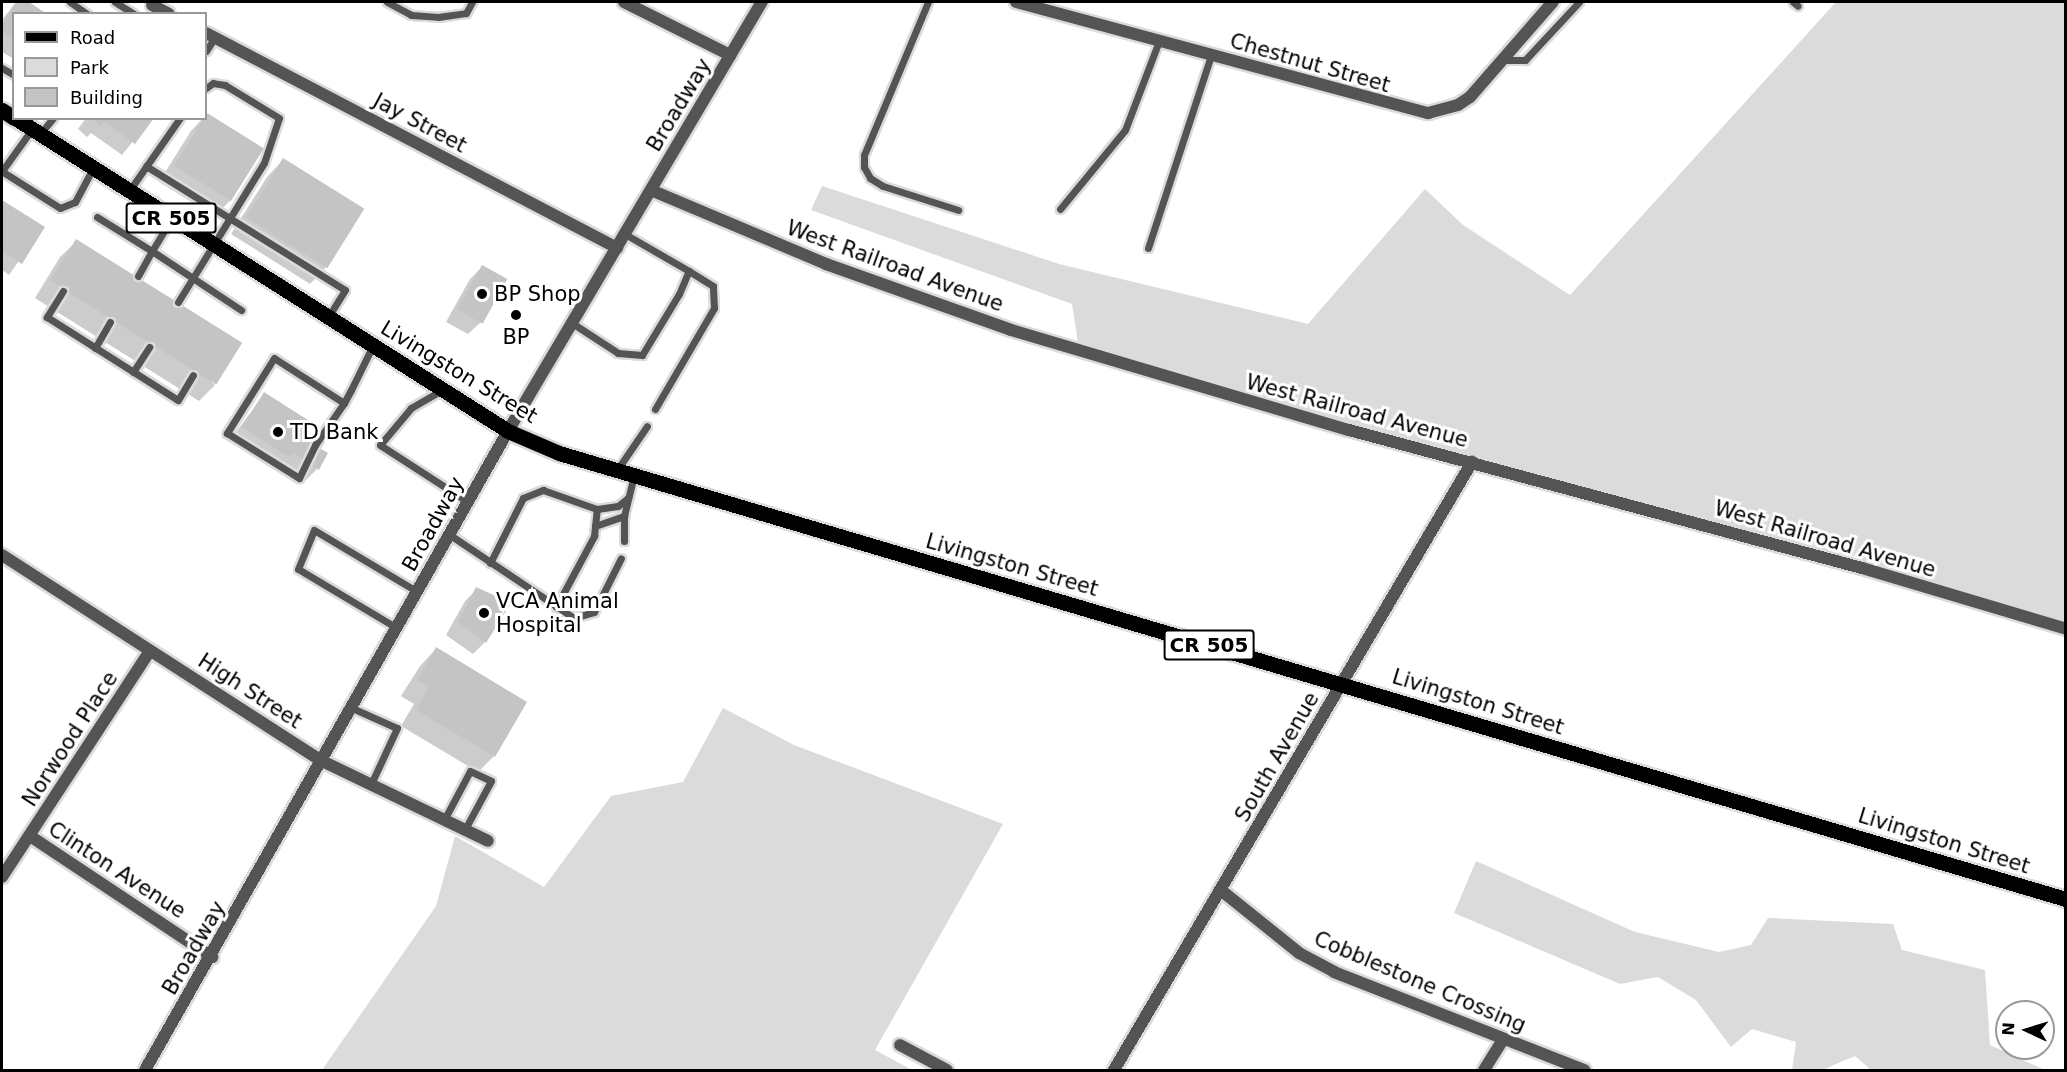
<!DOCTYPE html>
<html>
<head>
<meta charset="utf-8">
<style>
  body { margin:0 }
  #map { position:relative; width:2067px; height:1072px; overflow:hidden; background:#fff; font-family:"DejaVu Sans",sans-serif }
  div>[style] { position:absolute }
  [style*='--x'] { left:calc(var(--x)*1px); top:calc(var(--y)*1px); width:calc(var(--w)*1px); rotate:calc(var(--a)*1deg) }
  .green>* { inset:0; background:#dbdbdb }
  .shadow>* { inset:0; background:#0003 }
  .building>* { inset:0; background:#c4c4c4; transform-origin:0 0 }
  .roads { filter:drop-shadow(2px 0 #dbdbdb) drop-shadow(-2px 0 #dbdbdb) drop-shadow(0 2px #dbdbdb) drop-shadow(0 -2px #dbdbdb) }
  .service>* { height:7px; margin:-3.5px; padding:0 3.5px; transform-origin:3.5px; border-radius:3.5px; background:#545454 }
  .minor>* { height:12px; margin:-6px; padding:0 6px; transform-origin:6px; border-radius:6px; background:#545454 }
  .tertiary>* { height:12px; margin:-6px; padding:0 6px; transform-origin:6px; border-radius:6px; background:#545454 }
  .primary>* { height:15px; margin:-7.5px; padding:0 7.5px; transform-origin:7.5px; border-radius:7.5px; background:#000 }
  .dots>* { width:16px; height:16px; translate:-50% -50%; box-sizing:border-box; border:3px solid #fff; border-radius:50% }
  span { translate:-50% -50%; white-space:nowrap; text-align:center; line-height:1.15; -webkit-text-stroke:6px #fff; paint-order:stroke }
  .shield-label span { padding:2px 4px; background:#fff; border:2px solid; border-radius:4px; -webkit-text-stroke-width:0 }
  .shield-label { font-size:20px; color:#000; font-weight:700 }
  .street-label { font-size:21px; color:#000 }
  .poi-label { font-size:21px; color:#000 }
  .left { translate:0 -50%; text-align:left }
  .frame { position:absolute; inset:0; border:3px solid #000; pointer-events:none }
  .legend { position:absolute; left:12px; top:12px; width:195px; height:108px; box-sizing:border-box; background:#fff; border:2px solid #999; margin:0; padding:8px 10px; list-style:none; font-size:18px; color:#000 }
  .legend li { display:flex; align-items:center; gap:12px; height:30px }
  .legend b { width:30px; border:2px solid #999 }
  .north { position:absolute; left:1995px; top:1000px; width:60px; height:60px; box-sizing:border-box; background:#fff; border:2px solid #999; border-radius:50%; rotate:274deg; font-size:16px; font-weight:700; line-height:24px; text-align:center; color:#000 }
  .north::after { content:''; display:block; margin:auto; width:21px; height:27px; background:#000; clip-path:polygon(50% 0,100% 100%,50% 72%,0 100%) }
</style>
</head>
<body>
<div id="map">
  <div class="green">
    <i style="clip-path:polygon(1836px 2px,2065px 2px,2065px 629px,1079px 349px,1072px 304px,811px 210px,822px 186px,1059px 264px,1308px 324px,1425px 189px,1463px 225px,1570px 295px)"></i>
    <i style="clip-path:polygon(723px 708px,794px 745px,1003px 824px,875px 1050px,912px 1070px,322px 1070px,436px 906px,455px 836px,544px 887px,611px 796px,683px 782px)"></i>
    <i style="clip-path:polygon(1476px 861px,1635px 932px,1719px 952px,1751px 945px,1768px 918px,1893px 924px,1902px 950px,1985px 970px,1990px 1045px,2045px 1070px,1871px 1070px,1855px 1056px,1822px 1070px,1792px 1070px,1796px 1042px,1752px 1029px,1731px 1047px,1696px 1000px,1658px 977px,1620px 984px,1454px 913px)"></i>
  </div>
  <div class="shadow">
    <i style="clip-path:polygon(16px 2px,26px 2px,45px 14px,14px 14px,14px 59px,2px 52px,2px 20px)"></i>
    <i style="clip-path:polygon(86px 118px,152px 118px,122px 155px,91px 133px,87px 137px,78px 129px)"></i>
    <i style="clip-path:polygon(203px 118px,231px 200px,214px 216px,159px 182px,191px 131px)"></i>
    <i style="clip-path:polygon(283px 160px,362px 210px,326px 267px,310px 284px,231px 234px,267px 177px)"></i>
    <i style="clip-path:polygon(2px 202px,43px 227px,9px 275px,2px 270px)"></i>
    <i style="clip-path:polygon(77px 241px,215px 385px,199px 401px,35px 298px,60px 257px)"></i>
    <i style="clip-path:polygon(482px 267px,481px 322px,468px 334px,446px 322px,470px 279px)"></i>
    <i style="clip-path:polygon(264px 394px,317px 469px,305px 481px,280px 464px,276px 469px,231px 439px)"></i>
    <i style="clip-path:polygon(477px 589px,485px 642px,473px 654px,446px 635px,465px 601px)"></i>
    <i style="clip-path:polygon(436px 649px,494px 756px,478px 772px,401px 726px,414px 704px,401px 696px,420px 666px)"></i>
  </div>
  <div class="building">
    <i style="clip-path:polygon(16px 2px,29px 2px,47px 14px,14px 14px,14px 40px,2px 32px,2px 25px)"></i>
    <i style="left:207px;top:113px;width:67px;height:62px;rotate:32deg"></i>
    <i style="clip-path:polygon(91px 118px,154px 118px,135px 144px,104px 121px,101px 126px)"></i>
    <i style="left:283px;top:158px;width:96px;height:70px;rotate:32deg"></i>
    <i style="clip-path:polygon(2px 200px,45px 227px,22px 264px,2px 251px)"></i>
    <i style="left:76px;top:239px;width:196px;height:49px;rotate:32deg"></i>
    <i style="left:482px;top:265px;width:29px;height:51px;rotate:29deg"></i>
    <i style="clip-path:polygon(264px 392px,311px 422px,303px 438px,328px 453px,319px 470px,293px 453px,289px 457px,242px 427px)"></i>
    <i style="clip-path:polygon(476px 587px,511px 603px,486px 643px,458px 622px)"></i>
    <i style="clip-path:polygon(436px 647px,527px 702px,495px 757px,416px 710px,429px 687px,417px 680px)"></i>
  </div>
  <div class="roads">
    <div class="service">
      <i style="--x:70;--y:2;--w:21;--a:35"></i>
      <i style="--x:115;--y:2;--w:22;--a:32"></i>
      <i style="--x:387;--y:2;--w:27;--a:28"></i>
      <i style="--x:411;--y:15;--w:27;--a:4"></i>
      <i style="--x:438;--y:17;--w:28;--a:-8"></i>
      <i style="--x:466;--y:13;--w:13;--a:-61"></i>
      <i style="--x:928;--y:2;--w:166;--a:112.7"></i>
      <i style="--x:864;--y:155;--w:12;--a:90"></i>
      <i style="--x:864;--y:167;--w:13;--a:61"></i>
      <i style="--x:870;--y:178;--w:15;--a:32"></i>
      <i style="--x:883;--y:186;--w:79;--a:17.7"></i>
      <i style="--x:1793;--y:2;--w:6;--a:39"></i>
      <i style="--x:206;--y:51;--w:17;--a:-57"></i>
      <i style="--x:1502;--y:60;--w:23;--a:0"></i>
      <i style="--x:1525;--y:60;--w:79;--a:-47"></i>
      <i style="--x:2;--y:68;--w:14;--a:30"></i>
      <i style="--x:40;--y:134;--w:21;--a:-51"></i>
      <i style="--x:146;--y:166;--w:234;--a:31.9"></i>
      <i style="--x:345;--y:290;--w:32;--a:122"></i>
      <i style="--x:2;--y:171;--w:52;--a:-54.5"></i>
      <i style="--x:3;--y:172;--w:67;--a:32.3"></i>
      <i style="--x:60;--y:208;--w:16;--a:-22"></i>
      <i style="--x:75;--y:202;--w:38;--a:-62"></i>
      <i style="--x:129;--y:191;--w:89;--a:-55.1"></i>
      <i style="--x:1060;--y:209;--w:102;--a:-50.6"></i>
      <i style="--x:1125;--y:130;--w:95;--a:-69.1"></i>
      <i style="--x:97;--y:217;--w:65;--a:31.7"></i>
      <i style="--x:152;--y:251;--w:39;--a:-59"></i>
      <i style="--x:1148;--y:248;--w:203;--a:-71.9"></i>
      <i style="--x:138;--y:276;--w:29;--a:-61"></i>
      <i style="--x:152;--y:251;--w:107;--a:33.5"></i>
      <i style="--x:63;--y:291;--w:31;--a:122"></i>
      <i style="--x:47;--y:317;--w:155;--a:32.4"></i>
      <i style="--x:178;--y:400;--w:29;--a:-59"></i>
      <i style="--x:178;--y:302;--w:163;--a:-58.3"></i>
      <i style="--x:264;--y:163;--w:47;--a:-71.6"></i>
      <i style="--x:279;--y:118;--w:63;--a:-148.6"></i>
      <i style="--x:225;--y:85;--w:12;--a:-171"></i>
      <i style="--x:213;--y:83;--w:9;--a:144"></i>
      <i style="--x:572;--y:323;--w:55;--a:33.1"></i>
      <i style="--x:618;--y:353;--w:24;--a:5"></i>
      <i style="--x:642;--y:355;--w:71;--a:-58.8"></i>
      <i style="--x:679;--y:294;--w:25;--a:-67"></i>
      <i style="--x:689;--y:271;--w:74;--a:-150"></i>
      <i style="--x:95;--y:348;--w:30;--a:-60"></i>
      <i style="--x:133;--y:372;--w:30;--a:-57"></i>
      <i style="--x:442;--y:390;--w:36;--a:150"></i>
      <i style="--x:411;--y:408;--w:48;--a:130"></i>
      <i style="--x:380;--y:445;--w:105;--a:32.9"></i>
      <i style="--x:344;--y:403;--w:83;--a:-147.3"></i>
      <i style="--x:274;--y:358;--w:89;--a:122.1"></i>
      <i style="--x:227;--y:433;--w:85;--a:32"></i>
      <i style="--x:299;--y:478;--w:37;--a:-64"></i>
      <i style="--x:315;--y:445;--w:51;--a:-55.4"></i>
      <i style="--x:344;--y:403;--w:15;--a:-62"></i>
      <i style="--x:351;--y:390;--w:50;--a:-63.9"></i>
      <i style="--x:655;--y:409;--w:117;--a:-59.7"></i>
      <i style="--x:714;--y:308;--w:22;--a:-93"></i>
      <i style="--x:713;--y:286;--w:28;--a:-148"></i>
      <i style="--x:617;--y:470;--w:53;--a:-55.7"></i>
      <i style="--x:595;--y:526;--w:31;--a:-19"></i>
      <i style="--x:450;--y:535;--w:149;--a:33.8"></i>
      <i style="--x:574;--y:618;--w:21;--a:-17"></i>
      <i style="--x:594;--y:612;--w:60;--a:-63.4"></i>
      <i style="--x:624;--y:541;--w:25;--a:-90"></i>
      <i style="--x:624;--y:516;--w:42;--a:-76.3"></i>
      <i style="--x:490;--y:563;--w:73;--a:-63.1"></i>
      <i style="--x:523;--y:498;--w:22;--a:-22"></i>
      <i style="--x:543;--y:490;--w:57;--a:19.4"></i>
      <i style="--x:597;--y:509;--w:21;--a:-8"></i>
      <i style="--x:618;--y:506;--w:13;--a:-39"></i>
      <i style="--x:556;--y:607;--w:81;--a:-61.8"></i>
      <i style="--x:594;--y:536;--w:27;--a:-84"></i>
      <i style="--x:397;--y:628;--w:115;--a:-149.2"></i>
      <i style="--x:298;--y:569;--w:42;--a:-67.7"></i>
      <i style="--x:314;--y:530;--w:121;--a:30.8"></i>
      <i style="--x:352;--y:708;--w:49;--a:24"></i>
      <i style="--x:397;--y:728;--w:62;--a:114.9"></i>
      <i style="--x:444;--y:820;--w:55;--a:-62"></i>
      <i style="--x:470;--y:771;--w:23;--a:25"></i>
      <i style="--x:491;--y:781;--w:55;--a:118.4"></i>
    </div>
    <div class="minor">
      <i style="--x:624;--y:2;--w:119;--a:26.6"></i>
      <i style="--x:1016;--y:2;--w:427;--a:15.1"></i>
      <i style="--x:1428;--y:113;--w:31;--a:-15"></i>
      <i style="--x:1458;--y:105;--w:14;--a:-34"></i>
      <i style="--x:1470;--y:97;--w:126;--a:-48.9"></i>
      <i style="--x:152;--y:5;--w:19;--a:28"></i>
      <i style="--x:206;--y:33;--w:464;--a:27.6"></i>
      <i style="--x:651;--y:190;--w:190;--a:22.9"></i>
      <i style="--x:826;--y:264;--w:196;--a:19.6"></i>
      <i style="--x:1011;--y:330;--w:352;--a:16.5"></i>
      <i style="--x:1349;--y:430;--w:531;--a:15.06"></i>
      <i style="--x:1862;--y:568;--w:213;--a:16.6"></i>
      <i style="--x:2;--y:555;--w:381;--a:32.8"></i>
      <i style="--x:322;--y:761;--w:184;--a:25.7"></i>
      <i style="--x:30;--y:836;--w:219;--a:33.6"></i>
      <i style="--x:2;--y:877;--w:270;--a:-56.8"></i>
      <i style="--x:1222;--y:891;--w:99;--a:38.8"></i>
      <i style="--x:1299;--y:953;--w:40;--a:28"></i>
      <i style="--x:1334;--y:972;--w:269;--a:21.4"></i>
      <i style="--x:900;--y:1045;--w:53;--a:28"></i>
      <i style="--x:1114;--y:1070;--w:706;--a:-59.51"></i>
      <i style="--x:1484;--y:1070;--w:36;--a:-58"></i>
    </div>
    <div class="tertiary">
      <i style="--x:145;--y:1070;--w:735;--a:-60.4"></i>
      <i style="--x:508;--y:431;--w:499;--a:-59.4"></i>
    </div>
    <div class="primary">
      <i style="--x:2;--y:110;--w:14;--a:34"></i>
      <i style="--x:15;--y:118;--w:584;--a:32.41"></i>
      <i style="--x:508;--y:431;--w:56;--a:23.3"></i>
      <i style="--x:559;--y:453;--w:1572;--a:16.49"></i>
    </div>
  </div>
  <div class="dots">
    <i style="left:482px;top:294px;background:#000"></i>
    <i style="left:516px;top:315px;background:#000"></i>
    <i style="left:278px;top:432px;background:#000"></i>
    <i style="left:484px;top:613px;background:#000"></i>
  </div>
  <div class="shield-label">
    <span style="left:171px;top:218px">CR 505</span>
    <span style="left:1209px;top:645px">CR 505</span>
  </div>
  <div class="street-label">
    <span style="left:1310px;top:63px;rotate:16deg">Chestnut Street</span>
    <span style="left:679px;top:105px;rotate:-59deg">Broadway</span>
    <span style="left:420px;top:123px;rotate:28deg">Jay Street</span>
    <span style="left:895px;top:266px;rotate:20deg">West Railroad Avenue</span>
    <span style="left:459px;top:372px;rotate:31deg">Livingston Street</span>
    <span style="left:1357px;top:411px;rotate:15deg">West Railroad Avenue</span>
    <span style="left:433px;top:524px;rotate:-61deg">Broadway</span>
    <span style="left:1825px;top:539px;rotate:16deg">West Railroad Avenue</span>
    <span style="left:1012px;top:565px;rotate:16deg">Livingston Street</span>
    <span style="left:250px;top:691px;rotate:33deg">High Street</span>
    <span style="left:1478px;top:702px;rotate:17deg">Livingston Street</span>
    <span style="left:70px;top:739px;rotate:-57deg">Norwood Place</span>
    <span style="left:1277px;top:757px;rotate:-60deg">South Avenue</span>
    <span style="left:1944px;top:841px;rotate:17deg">Livingston Street</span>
    <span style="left:117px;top:870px;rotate:33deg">Clinton Avenue</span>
    <span style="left:194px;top:948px;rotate:-60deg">Broadway</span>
    <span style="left:1420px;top:982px;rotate:23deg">Cobblestone Crossing</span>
  </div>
  <div class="poi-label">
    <span class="left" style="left:494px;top:294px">BP Shop</span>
    <span style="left:516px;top:337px">BP</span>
    <span class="left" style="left:290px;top:432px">TD Bank</span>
    <span class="left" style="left:496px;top:613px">VCA Animal<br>Hospital</span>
  </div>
  <div class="frame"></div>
  <ul class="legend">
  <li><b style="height:8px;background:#000"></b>Road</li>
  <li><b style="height:16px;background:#dbdbdb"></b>Park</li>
  <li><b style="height:16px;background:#c4c4c4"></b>Building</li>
  </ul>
  <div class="north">N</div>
</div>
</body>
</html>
